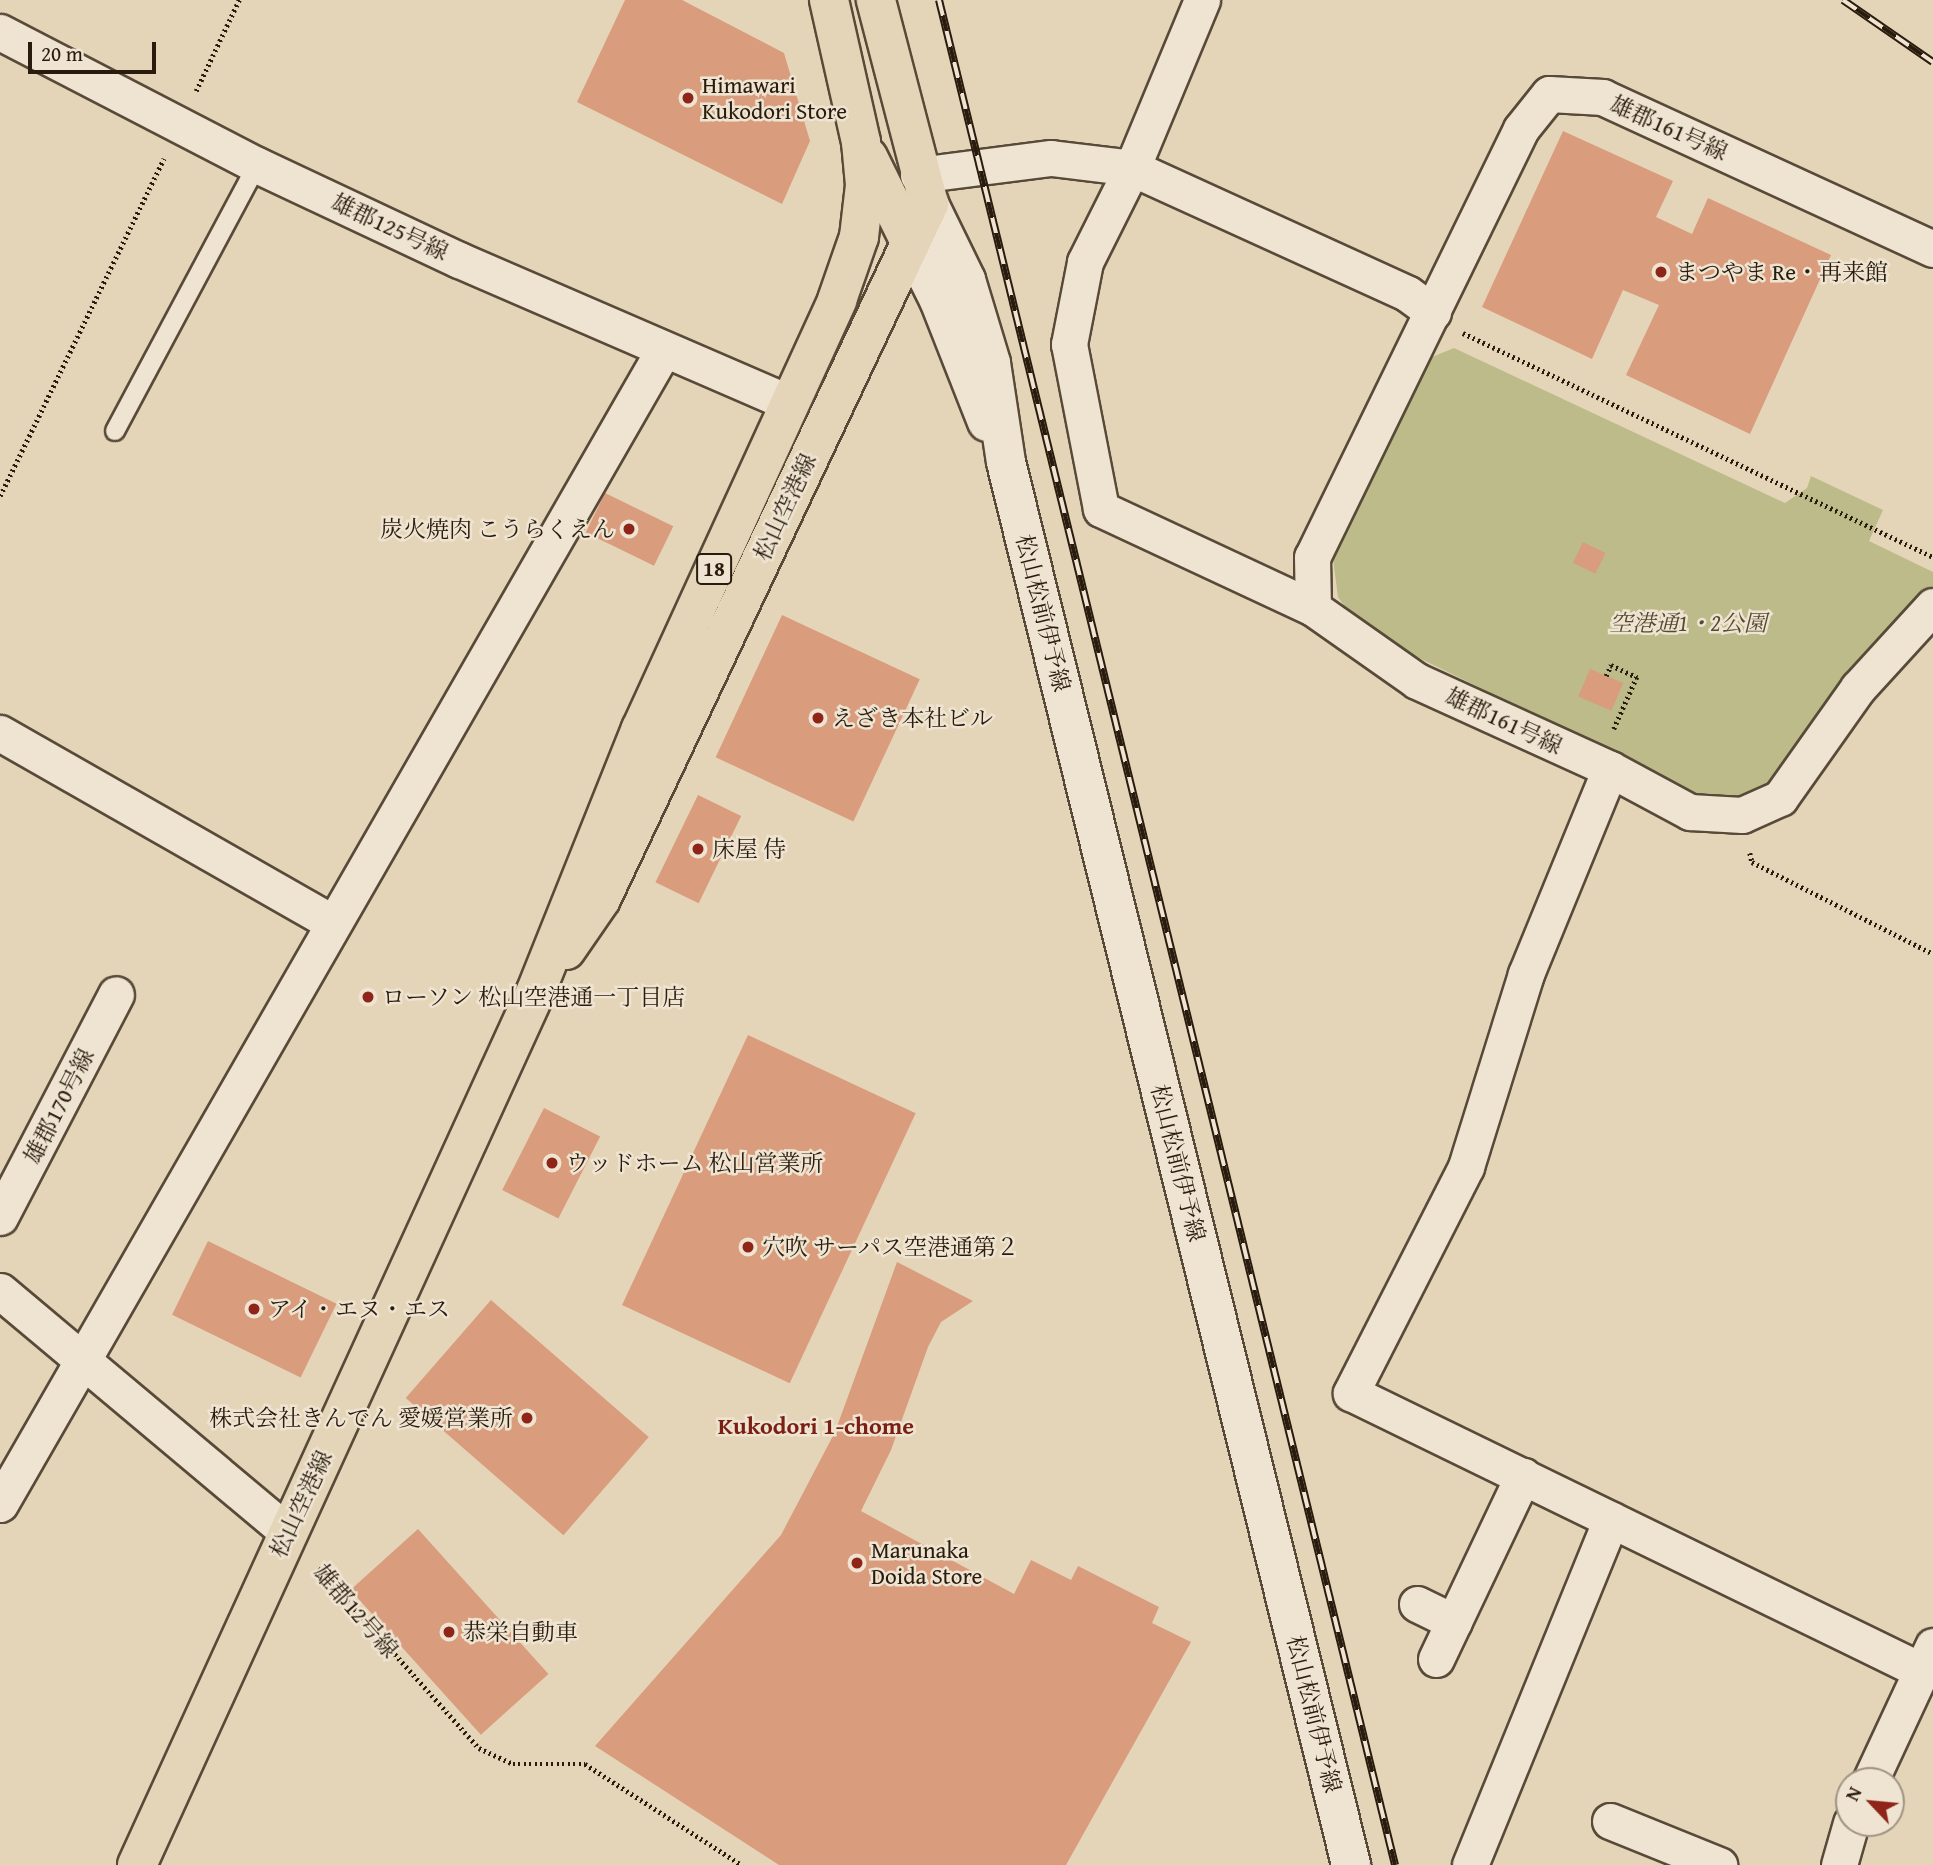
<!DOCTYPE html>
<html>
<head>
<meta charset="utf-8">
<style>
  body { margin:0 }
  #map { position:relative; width:1933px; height:1865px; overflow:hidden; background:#e5d5b8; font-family:"Gentium Book Plus","Noto Serif JP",serif }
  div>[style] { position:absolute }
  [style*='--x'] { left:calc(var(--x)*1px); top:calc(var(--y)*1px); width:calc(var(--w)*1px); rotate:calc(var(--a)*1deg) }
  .green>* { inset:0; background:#bcbb89 }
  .building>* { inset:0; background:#d99c7d; transform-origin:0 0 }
  .path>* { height:4.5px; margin-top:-2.25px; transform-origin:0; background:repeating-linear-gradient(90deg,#291b0d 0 2px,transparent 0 5.5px) }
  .roads { filter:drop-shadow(2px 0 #584a38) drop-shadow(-2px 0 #584a38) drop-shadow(0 2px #584a38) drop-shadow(0 -2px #584a38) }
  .service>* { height:18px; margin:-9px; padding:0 9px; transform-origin:9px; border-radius:9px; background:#eee4d1 }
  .minor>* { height:35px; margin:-17.5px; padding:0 17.5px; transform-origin:17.5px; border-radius:17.5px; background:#eee4d1 }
  .secondary>* { height:38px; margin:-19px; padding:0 19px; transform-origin:19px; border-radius:19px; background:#eee4d1 }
  .primary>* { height:38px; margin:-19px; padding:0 19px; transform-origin:19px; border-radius:19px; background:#e5d5b8 }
  .rail>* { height:8px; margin-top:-4px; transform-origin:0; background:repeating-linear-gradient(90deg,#eee4d1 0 16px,#291b0d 0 32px); box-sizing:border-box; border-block:2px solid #291b0d }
  .dots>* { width:19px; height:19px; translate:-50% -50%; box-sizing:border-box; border:4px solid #eee4d1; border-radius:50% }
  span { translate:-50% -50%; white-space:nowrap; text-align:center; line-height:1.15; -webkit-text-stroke:5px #eee4d1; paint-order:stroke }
  .shield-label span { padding:2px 5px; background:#eee4d1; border:2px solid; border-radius:5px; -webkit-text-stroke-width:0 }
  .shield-label { font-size:21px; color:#291b0d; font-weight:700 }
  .poi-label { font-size:23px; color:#291b0d }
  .left { translate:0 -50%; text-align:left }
  .right { translate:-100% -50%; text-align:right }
  .street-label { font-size:23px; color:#291b0d }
  .park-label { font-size:23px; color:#554b32; font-style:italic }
  .neighbourhood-label { font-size:24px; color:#7a1f14; font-weight:700 }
  .north { position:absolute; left:1835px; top:1767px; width:70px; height:70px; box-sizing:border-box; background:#eee4d1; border:2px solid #9f9483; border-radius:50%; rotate:296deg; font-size:19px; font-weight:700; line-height:28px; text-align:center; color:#291b0d }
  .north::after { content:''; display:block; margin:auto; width:24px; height:32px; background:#8f2418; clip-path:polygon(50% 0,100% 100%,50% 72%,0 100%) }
  .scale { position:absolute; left:28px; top:42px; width:128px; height:32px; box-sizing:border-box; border:4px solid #291b0d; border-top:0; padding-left:9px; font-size:21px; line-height:24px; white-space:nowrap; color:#291b0d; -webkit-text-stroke:5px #eee4d1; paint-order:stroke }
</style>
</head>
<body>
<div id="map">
  <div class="green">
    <i style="clip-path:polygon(1454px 348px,1785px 503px,1807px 488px,1811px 476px,1883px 510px,1869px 541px,1933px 572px,1933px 586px,1870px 654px,1768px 787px,1731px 802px,1709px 800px,1409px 653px,1347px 610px,1338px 597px,1333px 559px,1432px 357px)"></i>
  </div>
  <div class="building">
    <i style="clip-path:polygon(625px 0,682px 0,784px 53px,810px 141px,782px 204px,577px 102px)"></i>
    <i style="clip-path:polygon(1563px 131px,1673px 181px,1656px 217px,1692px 234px,1708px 198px,1831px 255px,1750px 434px,1626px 375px,1659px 305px,1623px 290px,1592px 359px,1482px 307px)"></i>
    <i style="left:605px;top:493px;width:76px;height:44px;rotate:26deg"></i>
    <i style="left:1583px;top:542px;width:25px;height:23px;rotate:26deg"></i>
    <i style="left:782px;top:615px;width:152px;height:157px;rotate:25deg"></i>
    <i style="left:1590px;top:669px;width:36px;height:30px;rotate:23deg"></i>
    <i style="left:698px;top:795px;width:48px;height:97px;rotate:26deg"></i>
    <i style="left:748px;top:1035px;width:185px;height:298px;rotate:25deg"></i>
    <i style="left:544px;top:1108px;width:63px;height:92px;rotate:27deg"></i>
    <i style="left:208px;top:1241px;width:143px;height:82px;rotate:26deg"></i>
    <i style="clip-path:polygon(897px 1262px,973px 1301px,941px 1322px,928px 1347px,891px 1450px,861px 1511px,1014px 1594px,1031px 1560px,1071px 1580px,1078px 1566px,1159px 1607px,1152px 1623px,1191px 1642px,1066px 1865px,779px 1865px,595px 1746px,781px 1535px,835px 1432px)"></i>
    <i style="left:491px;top:1300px;width:209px;height:130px;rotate:41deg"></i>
    <i style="left:418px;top:1529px;width:195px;height:91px;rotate:48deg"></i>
  </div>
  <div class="path">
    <i style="--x:196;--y:91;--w:101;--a:-64.7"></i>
    <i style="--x:1463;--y:333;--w:521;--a:25.48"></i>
    <i style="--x:0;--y:496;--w:375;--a:-64.1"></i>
    <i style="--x:1606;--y:676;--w:12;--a:-66"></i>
    <i style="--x:1611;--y:665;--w:29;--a:25"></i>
    <i style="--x:1637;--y:677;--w:57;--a:113.9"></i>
    <i style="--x:1750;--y:853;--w:9;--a:77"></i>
    <i style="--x:1752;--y:862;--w:203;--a:26.9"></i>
    <i style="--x:318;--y:1568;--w:241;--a:48.2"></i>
    <i style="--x:479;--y:1748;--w:38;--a:25"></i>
    <i style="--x:513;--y:1764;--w:72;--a:0"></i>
    <i style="--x:585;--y:1764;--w:187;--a:32.8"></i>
  </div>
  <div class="roads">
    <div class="service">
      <i style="--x:115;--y:431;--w:302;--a:-61.9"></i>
    </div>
    <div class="minor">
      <i style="--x:1202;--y:0;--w:182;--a:112.6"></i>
      <i style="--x:1132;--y:168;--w:105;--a:116.6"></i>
      <i style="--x:1085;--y:262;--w:84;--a:101"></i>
      <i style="--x:1069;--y:344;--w:168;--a:79"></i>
      <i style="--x:1101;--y:509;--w:234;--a:25"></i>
      <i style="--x:0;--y:32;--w:289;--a:27.4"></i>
      <i style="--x:257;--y:165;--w:223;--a:25.2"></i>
      <i style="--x:459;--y:260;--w:360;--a:23.4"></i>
      <i style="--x:918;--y:175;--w:134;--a:-7.3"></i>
      <i style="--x:1051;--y:158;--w:82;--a:7"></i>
      <i style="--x:1132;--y:168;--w:303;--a:24.5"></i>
      <i style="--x:1408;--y:294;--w:31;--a:36"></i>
      <i style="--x:1933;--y:249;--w:363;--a:-155.3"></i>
      <i style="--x:1603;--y:97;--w:54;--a:-176.8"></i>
      <i style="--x:1549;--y:94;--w:45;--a:128.7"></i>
      <i style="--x:1521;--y:129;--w:476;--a:116"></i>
      <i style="--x:1312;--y:557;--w:51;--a:88.9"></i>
      <i style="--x:1313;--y:608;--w:127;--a:35.1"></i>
      <i style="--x:1417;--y:681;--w:212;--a:24.5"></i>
      <i style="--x:1610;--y:769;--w:91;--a:28.3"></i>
      <i style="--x:1690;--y:812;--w:52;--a:3.3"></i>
      <i style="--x:1742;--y:815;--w:42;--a:-24.1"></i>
      <i style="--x:1780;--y:798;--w:135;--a:-54.7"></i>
      <i style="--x:1858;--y:688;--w:111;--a:-47.6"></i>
      <i style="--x:0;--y:733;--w:382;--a:29.7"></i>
      <i style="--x:1610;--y:769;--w:222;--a:112.3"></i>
      <i style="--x:1526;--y:974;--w:202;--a:107.3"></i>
      <i style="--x:1466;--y:1167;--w:254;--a:117"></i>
      <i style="--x:1351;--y:1393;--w:635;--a:25.96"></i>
      <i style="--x:0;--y:1217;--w:251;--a:-62.5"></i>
      <i style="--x:0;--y:1291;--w:376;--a:40"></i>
      <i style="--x:0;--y:1504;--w:1330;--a:-60.1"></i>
      <i style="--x:1417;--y:1604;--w:41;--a:25.9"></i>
      <i style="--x:1436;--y:1659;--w:203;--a:-64.6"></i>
      <i style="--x:1870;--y:1781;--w:149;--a:-65"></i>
      <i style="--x:1610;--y:1821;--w:118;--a:22"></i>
      <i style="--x:1470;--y:1865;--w:373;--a:-67.8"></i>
      <i style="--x:1839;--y:1865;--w:44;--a:-74.1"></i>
    </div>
    <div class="secondary">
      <i style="--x:929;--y:204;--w:85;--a:64"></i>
      <i style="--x:966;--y:280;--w:87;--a:73.2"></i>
      <i style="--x:991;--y:363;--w:100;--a:81.4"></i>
      <i style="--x:1006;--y:462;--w:1445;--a:76.18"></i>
      <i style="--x:910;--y:242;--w:65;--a:63.4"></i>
      <i style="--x:939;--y:300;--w:131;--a:68.5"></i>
    </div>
    <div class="primary">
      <i style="--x:868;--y:157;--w:95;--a:63.7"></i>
      <i style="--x:566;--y:950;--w:62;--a:-55.5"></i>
      <i style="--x:601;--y:899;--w:769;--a:-64.74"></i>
      <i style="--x:929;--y:204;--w:211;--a:-104.6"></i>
      <i style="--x:137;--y:1865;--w:961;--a:-65.46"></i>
      <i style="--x:536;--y:991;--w:282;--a:-68.2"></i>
      <i style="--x:641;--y:729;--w:472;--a:-65.4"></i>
      <i style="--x:837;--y:300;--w:67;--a:-70.8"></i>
      <i style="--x:859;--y:237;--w:52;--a:-83.4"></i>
      <i style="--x:865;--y:185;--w:43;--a:-95.3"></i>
      <i style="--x:861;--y:142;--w:146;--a:-102.7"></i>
    </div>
  </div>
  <div class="rail">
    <i style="--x:939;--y:0;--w:1920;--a:76.26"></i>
    <i style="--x:1843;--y:0;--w:109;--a:34.6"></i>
  </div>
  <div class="dots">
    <i style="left:688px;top:98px;background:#8f2418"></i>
    <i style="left:1661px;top:272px;background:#8f2418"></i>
    <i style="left:629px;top:529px;background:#8f2418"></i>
    <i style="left:818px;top:718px;background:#8f2418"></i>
    <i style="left:698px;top:849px;background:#8f2418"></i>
    <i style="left:368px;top:997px;background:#8f2418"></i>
    <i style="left:552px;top:1163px;background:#8f2418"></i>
    <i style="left:748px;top:1247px;background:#8f2418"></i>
    <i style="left:254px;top:1309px;background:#8f2418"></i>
    <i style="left:527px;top:1418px;background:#8f2418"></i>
    <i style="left:857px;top:1563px;background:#8f2418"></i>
    <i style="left:449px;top:1632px;background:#8f2418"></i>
  </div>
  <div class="shield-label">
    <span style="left:714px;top:569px">18</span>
  </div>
  <div class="poi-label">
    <span class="left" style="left:702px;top:98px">Himawari<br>Kukodori Store</span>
    <span class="left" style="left:1675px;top:272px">まつやま Re・再来館</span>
    <span class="right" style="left:615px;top:529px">炭火焼肉 こうらくえん</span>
    <span class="left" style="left:832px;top:718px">えざき本社ビル</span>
    <span class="left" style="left:712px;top:849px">床屋 侍</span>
    <span class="left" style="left:382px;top:997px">ローソン 松山空港通一丁目店</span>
    <span class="left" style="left:566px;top:1163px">ウッドホーム 松山営業所</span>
    <span class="left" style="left:762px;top:1247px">穴吹 サーパス空港通第２</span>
    <span class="left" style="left:268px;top:1309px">アイ・エヌ・エス</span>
    <span class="right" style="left:513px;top:1418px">株式会社きんでん 愛媛営業所</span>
    <span class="left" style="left:871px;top:1563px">Marunaka<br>Doida Store</span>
    <span class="left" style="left:463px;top:1632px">恭栄自動車</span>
  </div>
  <div class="street-label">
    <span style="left:1669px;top:128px;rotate:24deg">雄郡161号線</span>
    <span style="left:390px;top:227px;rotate:25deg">雄郡125号線</span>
    <span style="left:785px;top:507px;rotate:-65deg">松山空港線</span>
    <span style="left:1043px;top:613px;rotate:76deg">松山松前伊予線</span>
    <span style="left:1504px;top:721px;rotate:25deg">雄郡161号線</span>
    <span style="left:59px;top:1106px;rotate:-63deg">雄郡170号線</span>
    <span style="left:1178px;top:1163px;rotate:76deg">松山松前伊予線</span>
    <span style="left:301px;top:1504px;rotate:-65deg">松山空港線</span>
    <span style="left:356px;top:1611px;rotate:49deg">雄郡12号線</span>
    <span style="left:1314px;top:1714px;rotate:76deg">松山松前伊予線</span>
  </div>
  <div class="park-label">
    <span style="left:1688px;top:623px">空港通1・2公園</span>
  </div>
  <div class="neighbourhood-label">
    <span style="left:816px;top:1426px">Kukodori 1-chome</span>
  </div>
  <div class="north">N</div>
  <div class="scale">20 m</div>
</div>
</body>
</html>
